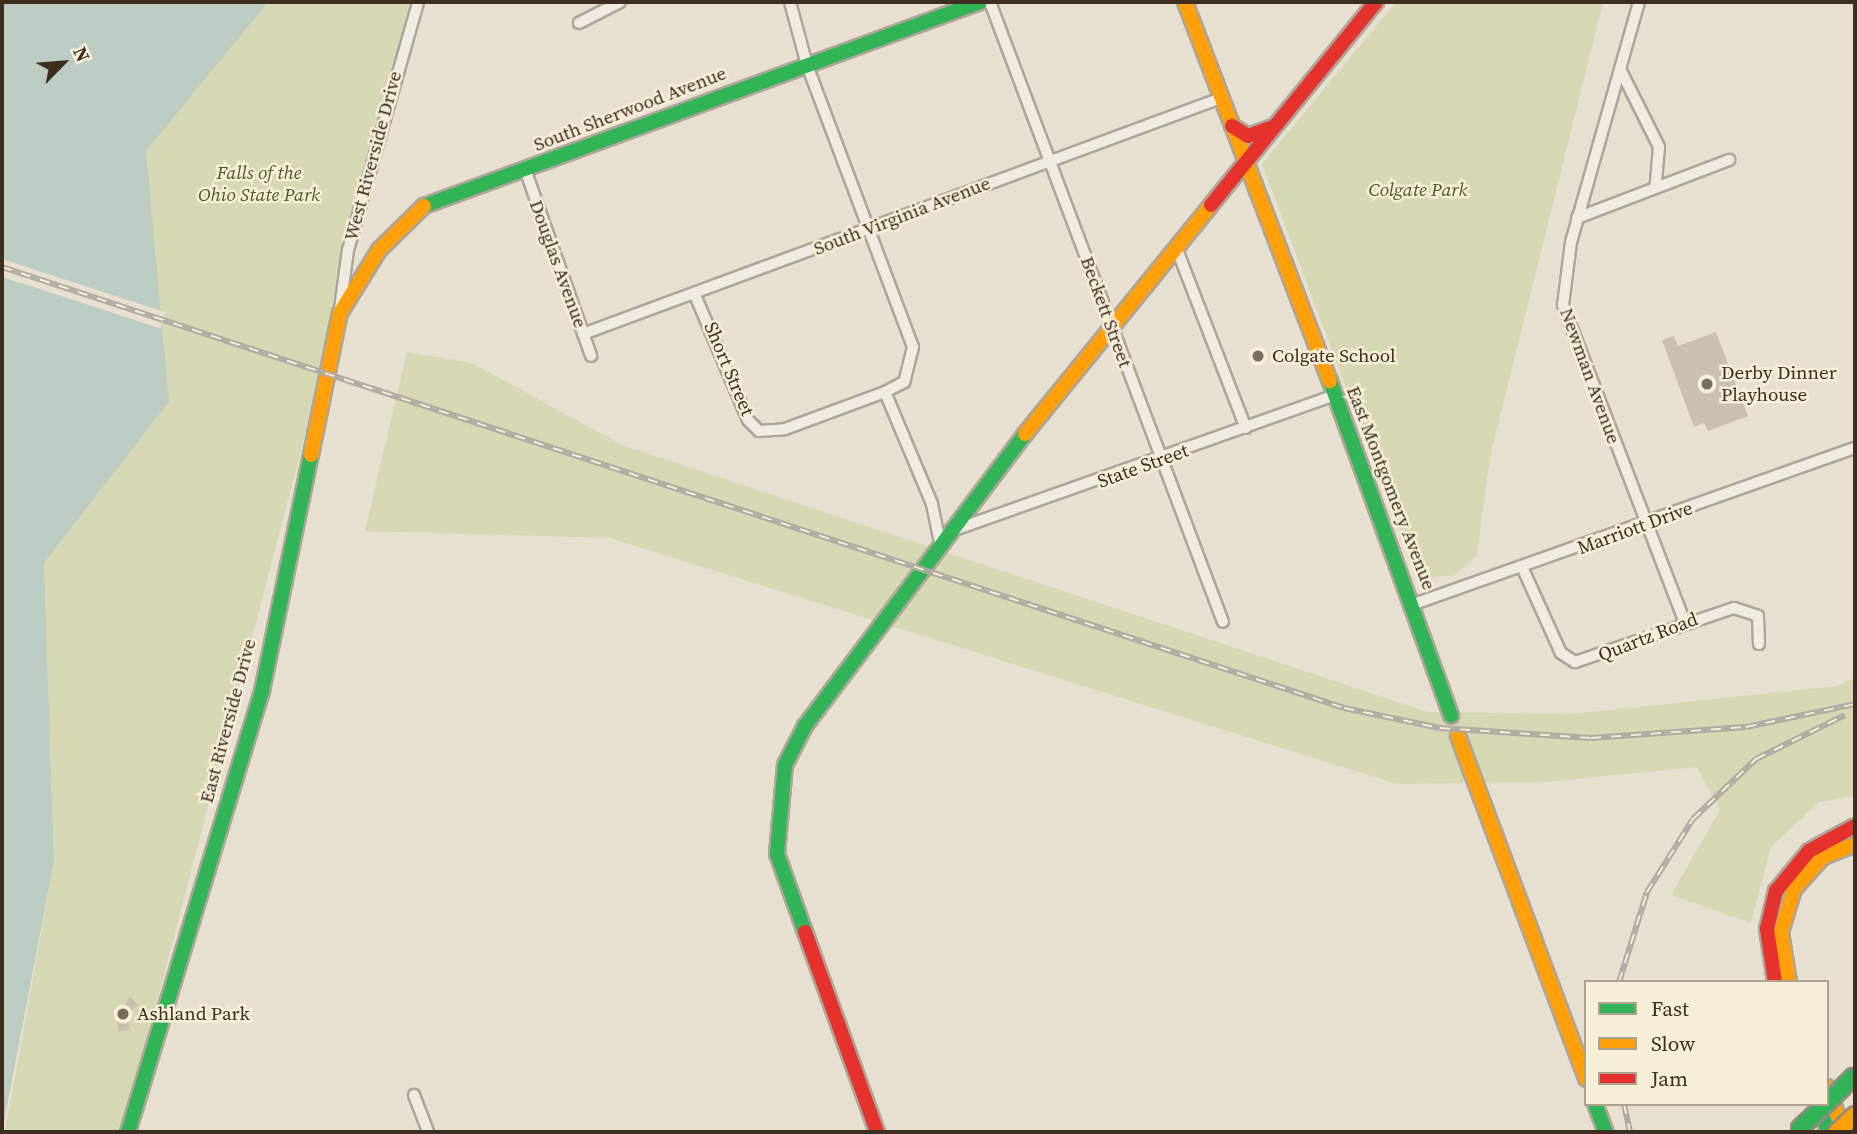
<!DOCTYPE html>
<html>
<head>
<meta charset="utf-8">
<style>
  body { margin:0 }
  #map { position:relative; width:1857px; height:1134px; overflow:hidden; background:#e7e0d1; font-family:"Source Serif 4",serif }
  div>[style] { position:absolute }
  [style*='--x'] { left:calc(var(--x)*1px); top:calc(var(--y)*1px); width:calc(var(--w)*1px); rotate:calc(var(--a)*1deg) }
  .green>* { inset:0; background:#d6d7b3 }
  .water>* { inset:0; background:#bcccc2 }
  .pier>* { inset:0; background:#e7e0d1; transform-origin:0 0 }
  .building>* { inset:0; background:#cbbfb2 }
  .roads { filter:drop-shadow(2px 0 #ada599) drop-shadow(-2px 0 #ada599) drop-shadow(0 2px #ada599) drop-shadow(0 -2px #ada599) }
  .street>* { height:10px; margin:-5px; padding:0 5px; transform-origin:5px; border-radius:5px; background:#efebe3 }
  .fast>* { height:14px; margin:-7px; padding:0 7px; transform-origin:7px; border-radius:7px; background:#30b455 }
  .slow>* { height:14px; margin:-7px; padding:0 7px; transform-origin:7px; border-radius:7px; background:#ff9f0a }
  .jam>* { height:14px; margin:-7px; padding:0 7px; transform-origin:7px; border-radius:7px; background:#e5322d }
  .rail>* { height:6px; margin-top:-3px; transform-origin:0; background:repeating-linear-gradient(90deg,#f7eed8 0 10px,#afaaa2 0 20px); box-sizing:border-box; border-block:2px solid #afaaa2 }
  .bridges { filter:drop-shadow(2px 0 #928b80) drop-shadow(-2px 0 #928b80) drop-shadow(0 2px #928b80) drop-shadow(0 -2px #928b80) }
  .fast-bridge>* { height:16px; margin:-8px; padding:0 8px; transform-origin:8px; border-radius:8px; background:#30b455 }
  .slow-bridge>* { height:16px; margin:-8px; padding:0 8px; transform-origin:8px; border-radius:8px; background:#ff9f0a }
  .dots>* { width:19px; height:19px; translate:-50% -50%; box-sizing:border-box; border:4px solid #f7eed8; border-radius:50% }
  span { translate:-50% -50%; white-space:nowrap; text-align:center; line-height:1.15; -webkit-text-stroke:5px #f7eed8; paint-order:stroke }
  .street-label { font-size:19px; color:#3d2e20 }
  .park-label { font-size:19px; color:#4d5a26; font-style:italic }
  .poi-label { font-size:19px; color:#3d2e20 }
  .left { translate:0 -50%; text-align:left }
  .frame { position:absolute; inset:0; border:4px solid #3d2e20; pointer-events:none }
  .legend { position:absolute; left:1584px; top:980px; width:245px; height:126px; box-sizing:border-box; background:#f7eed8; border:2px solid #ada18e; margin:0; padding:9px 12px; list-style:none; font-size:21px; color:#3d2e20 }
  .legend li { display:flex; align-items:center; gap:14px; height:35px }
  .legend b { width:35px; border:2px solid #ada18e }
  .north { position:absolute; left:28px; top:28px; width:70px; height:70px; -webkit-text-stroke:5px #f7eed8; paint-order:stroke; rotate:65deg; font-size:19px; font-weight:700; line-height:28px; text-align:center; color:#3d2e20 }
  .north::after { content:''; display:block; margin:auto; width:24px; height:32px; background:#3d2e20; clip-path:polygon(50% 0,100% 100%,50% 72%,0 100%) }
</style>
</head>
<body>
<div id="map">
  <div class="green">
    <i style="clip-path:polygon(18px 2px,418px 2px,123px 1132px,5px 1132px,54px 861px,44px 563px,169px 402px,2px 23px)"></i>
    <i style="clip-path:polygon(1396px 2px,1603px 2px,1490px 457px,1477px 555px,1455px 575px,1418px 579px,1262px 164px)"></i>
    <i style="clip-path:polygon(407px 352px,472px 363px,622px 445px,1428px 712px,1571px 714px,1837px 686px,1855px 678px,1855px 796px,1819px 802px,1771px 847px,1751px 923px,1671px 895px,1720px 810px,1697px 767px,1545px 782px,1397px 784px,610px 538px,365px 531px)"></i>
  </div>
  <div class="water">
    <i style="clip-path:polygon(2px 2px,268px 2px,146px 151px,169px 402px,44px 563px,54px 861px,2px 1132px)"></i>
  </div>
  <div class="pier">
    <i style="left:2px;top:259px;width:172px;height:17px;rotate:18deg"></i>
  </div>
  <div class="building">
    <i style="clip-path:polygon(1716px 332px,1748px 416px,1708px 431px,1704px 423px,1694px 427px,1662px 340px,1674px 336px,1678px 346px)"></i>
    <i style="clip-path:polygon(130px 997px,138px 1005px,127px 1015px,130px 1029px,119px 1032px,116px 1019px)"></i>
  </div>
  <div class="roads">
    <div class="street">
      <i style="--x:790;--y:2;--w:65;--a:74.9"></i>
      <i style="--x:807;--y:65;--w:301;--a:69.4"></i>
      <i style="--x:913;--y:347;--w:36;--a:104"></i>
      <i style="--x:904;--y:382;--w:21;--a:152"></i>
      <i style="--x:885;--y:392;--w:121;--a:67.2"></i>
      <i style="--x:932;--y:504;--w:45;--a:78.4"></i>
      <i style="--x:990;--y:2;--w:662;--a:69.4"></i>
      <i style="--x:1639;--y:2;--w:249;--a:105.8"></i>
      <i style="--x:1571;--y:242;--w:64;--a:97.2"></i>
      <i style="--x:1563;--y:305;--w:340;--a:69"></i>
      <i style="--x:579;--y:23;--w:46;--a:-27.1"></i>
      <i style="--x:1620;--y:69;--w:87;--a:63.4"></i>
      <i style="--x:1659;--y:147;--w:37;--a:95"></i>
      <i style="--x:526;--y:172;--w:195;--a:70.5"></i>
      <i style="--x:1577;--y:218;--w:163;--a:-20.9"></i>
      <i style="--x:1176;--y:247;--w:194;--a:68.9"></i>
      <i style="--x:695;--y:295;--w:136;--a:67"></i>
      <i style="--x:748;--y:420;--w:16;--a:45"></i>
      <i style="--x:759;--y:431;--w:26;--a:-4"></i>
      <i style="--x:785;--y:429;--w:107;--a:-20.3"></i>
      <i style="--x:340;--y:309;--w:60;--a:-82.3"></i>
      <i style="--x:348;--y:250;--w:258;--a:-74.2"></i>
      <i style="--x:583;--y:334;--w:680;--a:-20.3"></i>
      <i style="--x:954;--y:530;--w:402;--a:-19.5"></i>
      <i style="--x:1523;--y:569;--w:92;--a:65.7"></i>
      <i style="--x:1561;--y:653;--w:17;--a:33"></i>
      <i style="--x:1575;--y:662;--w:168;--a:-18.8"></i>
      <i style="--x:1734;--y:608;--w:25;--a:18"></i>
      <i style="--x:1758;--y:616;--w:28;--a:88"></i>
      <i style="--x:1414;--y:604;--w:468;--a:-19.5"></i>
      <i style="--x:414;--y:1095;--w:40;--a:69"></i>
    </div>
    <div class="fast">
      <i style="--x:424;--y:206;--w:592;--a:-20.15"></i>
      <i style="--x:1330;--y:381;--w:356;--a:70.1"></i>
      <i style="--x:805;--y:932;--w:83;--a:-109.7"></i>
      <i style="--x:777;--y:854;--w:89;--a:-84.9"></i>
      <i style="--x:785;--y:765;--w:44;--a:-62.9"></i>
      <i style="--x:805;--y:726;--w:366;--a:-53"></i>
      <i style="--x:1595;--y:1104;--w:30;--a:69"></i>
      <i style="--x:1818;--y:1104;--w:30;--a:70"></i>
      <i style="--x:128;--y:1132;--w:461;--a:-73.1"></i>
      <i style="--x:262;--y:691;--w:241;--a:-78.3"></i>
    </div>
    <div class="slow">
      <i style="--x:1185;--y:2;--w:406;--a:69.1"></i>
      <i style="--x:1025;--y:434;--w:295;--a:-50.9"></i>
      <i style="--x:311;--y:455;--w:145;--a:-78.5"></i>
      <i style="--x:340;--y:313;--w:74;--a:-58.2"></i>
      <i style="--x:379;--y:250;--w:63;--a:-44.4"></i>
      <i style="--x:1458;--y:736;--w:366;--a:69.5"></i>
      <i style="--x:1789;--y:982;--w:51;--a:-99.1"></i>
      <i style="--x:1781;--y:932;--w:45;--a:-73.2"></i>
      <i style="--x:1794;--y:889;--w:43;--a:-47.8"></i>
      <i style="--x:1823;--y:857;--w:35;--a:-22"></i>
      <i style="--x:1827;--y:1087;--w:48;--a:69.3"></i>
    </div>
    <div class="jam">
      <i style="--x:1232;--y:126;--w:19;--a:32"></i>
      <i style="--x:1248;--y:136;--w:27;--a:-20"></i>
      <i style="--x:1211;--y:205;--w:262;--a:-50.9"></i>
      <i style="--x:805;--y:932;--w:213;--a:70.2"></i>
      <i style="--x:1775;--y:982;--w:54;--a:-98.6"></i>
      <i style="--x:1767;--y:929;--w:39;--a:-77"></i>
      <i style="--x:1776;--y:891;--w:52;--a:-50.5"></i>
      <i style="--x:1809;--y:851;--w:52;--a:-28.5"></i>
    </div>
  </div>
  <div class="rail">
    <i style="--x:2;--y:267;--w:1413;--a:18.19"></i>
    <i style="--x:1344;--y:708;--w:98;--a:11.8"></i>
    <i style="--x:1440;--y:728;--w:151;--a:3.8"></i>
    <i style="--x:1591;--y:738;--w:155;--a:-4.1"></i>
    <i style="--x:1746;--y:727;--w:111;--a:-11.9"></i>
    <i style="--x:1619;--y:982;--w:94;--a:-72.7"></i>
    <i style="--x:1647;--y:892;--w:86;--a:-57.8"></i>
    <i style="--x:1693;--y:819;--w:87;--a:-43.6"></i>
    <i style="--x:1756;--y:759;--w:99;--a:-26.3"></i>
    <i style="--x:1624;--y:1104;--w:29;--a:78"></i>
  </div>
  <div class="bridges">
    <div class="fast-bridge">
      <i style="--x:1827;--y:1103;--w:37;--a:-45"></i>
      <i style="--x:1800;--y:1128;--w:35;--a:-43"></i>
    </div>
    <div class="slow-bridge">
      <i style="--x:1837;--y:1132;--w:25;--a:-43"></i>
    </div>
  </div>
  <div class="dots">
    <i style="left:1258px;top:356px;background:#786c5e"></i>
    <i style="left:1707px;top:384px;background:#786c5e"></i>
    <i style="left:123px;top:1014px;background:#786c5e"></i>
  </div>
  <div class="street-label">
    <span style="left:630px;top:109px;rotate:-21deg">South Sherwood Avenue</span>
    <span style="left:373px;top:156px;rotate:-75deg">West Riverside Drive</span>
    <span style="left:902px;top:216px;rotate:-21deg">South Virginia Avenue</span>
    <span style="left:558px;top:264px;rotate:70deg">Douglas Avenue</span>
    <span style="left:1106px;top:312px;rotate:70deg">Beckett Street</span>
    <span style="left:729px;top:369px;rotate:67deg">Short Street</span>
    <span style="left:1590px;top:376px;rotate:70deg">Newman Avenue</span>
    <span style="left:1143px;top:466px;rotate:-20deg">State Street</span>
    <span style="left:1391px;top:488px;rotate:69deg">East Montgomery Avenue</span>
    <span style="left:1635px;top:528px;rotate:-20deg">Marriott Drive</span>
    <span style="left:1648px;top:637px;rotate:-21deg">Quartz Road</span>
    <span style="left:228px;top:721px;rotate:-75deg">East Riverside Drive</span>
  </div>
  <div class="park-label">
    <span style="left:259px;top:184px">Falls of the<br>Ohio State Park</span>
    <span style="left:1418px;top:190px">Colgate Park</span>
  </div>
  <div class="poi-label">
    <span class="left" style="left:1272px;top:356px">Colgate School</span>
    <span class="left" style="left:1721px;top:384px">Derby Dinner<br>Playhouse</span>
    <span class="left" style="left:137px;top:1014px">Ashland Park</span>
  </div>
  <div class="frame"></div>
  <ul class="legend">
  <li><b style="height:9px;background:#30b455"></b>Fast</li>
  <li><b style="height:9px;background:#ff9f0a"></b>Slow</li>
  <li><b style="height:9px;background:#e5322d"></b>Jam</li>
  </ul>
  <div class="north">N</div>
</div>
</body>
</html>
